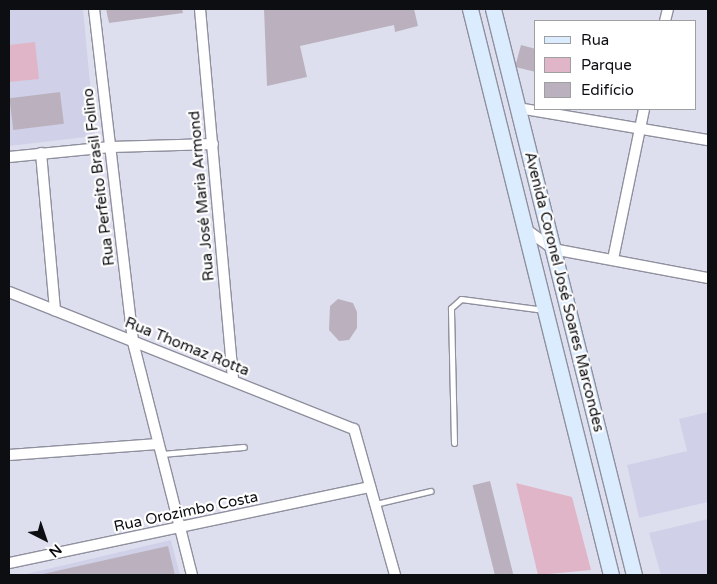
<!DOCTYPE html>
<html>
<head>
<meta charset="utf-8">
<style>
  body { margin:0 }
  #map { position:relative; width:717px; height:584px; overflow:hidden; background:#dedfee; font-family:"Varela Round",sans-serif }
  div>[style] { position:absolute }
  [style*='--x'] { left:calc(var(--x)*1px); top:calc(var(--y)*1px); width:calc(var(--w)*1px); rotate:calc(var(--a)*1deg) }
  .built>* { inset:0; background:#d0d1e8 }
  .green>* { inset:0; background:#e0b5c7 }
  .building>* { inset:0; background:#bbb1be; transform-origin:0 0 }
  .roads { filter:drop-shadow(1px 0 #8f909e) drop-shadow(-1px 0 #8f909e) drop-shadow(0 1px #8f909e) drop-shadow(0 -1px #8f909e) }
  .lane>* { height:5px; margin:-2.5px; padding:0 2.5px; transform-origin:2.5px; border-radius:2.5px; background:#fff }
  .street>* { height:10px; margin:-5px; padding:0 5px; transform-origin:5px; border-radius:5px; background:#fff }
  .secondary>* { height:15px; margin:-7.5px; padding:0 7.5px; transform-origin:7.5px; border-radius:7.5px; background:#dbecfe }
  span { translate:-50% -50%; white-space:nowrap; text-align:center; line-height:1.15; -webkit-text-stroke:4.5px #fff; paint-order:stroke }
  .street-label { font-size:15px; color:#0d0e12 }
  .frame { position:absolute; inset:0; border:10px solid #0d0e12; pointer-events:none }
  .legend { position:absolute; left:534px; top:20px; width:162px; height:90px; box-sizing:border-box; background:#fff; border:1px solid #9e9fa0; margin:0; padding:6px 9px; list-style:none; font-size:15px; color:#0d0e12 }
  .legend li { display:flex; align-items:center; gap:10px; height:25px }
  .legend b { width:25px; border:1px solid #9e9fa0 }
  .north { position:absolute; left:20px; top:514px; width:50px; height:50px; -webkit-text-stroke:4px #fff; paint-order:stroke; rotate:139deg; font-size:14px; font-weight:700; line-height:20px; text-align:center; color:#0d0e12 }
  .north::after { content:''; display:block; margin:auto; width:18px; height:22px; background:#0d0e12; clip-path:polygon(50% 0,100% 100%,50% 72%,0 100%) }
</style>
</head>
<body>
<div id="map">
  <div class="built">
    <i style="clip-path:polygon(9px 9px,83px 9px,95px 136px,9px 146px)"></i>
    <i style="clip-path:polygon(708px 412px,708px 502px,639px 518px,627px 465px,687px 451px,679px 419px)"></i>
    <i style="clip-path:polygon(708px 519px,708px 575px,661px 575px,649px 533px)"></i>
    <i style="clip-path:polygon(171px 540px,180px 575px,22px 575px)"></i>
  </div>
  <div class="green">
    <i style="clip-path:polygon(35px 42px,39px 79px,9px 82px,9px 45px)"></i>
    <i style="clip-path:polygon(516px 483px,572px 497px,591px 570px,538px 575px)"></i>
  </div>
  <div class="building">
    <i style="clip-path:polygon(106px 9px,182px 9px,183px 13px,109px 23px)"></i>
    <i style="clip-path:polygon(264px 9px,414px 9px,418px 26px,395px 32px,394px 25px,300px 46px,307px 77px,267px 86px)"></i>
    <i style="clip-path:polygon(521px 45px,536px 49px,536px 72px,515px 67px)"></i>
    <i style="left:60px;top:92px;width:32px;height:51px;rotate:83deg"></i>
    <i style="clip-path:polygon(338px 299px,353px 303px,357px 312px,357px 328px,349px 340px,339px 341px,329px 330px,330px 306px)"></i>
    <i style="left:490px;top:481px;width:97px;height:18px;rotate:76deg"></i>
    <i style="clip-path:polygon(168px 546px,175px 575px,43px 575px,43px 574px)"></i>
  </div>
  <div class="roads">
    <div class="lane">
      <i style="--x:454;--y:443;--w:135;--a:-91.3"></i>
      <i style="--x:451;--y:308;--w:13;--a:-42"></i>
      <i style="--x:461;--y:299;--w:84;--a:7.5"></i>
      <i style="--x:161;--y:454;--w:83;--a:-4.8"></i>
      <i style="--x:375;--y:504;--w:57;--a:-13.3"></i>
    </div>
    <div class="street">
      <i style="--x:94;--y:9;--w:335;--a:83.3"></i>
      <i style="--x:133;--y:342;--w:240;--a:75.8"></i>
      <i style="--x:200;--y:9;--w:373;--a:84.9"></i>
      <i style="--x:665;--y:21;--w:12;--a:-76"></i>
      <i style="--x:518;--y:108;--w:193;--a:9.6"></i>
      <i style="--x:41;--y:153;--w:158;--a:84.9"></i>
      <i style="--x:9;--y:157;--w:102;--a:-5.6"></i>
      <i style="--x:111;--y:147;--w:102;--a:-1.7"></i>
      <i style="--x:527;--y:230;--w:32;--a:36"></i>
      <i style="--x:553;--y:249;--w:158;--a:10.6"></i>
      <i style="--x:613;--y:259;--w:153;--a:-78.3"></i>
      <i style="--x:9;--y:292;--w:371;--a:21.7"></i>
      <i style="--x:354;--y:429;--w:152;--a:74.3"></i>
      <i style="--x:9;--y:455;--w:149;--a:-4.2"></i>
      <i style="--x:9;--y:563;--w:369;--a:-11.9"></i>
    </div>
    <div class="secondary">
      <i style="--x:470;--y:9;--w:583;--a:76.01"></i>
      <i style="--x:493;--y:9;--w:583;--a:76.01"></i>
    </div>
  </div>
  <div class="street-label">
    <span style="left:99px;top:177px;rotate:-97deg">Rua Perfeito Brasil Folino</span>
    <span style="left:202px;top:196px;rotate:-95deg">Rua José Maria Armond</span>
    <span style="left:564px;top:292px;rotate:76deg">Avenida Coronel José Soares Marcondes</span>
    <span style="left:187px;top:347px;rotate:22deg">Rua Thomaz Rotta</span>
    <span style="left:186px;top:512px;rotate:-12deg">Rua Orozimbo Costa</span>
  </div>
  <div class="frame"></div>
  <ul class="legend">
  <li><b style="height:6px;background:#dbecfe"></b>Rua</li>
  <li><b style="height:14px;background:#e0b5c7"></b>Parque</li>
  <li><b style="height:14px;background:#bbb1be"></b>Edifício</li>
  </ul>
  <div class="north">N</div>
</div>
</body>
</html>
